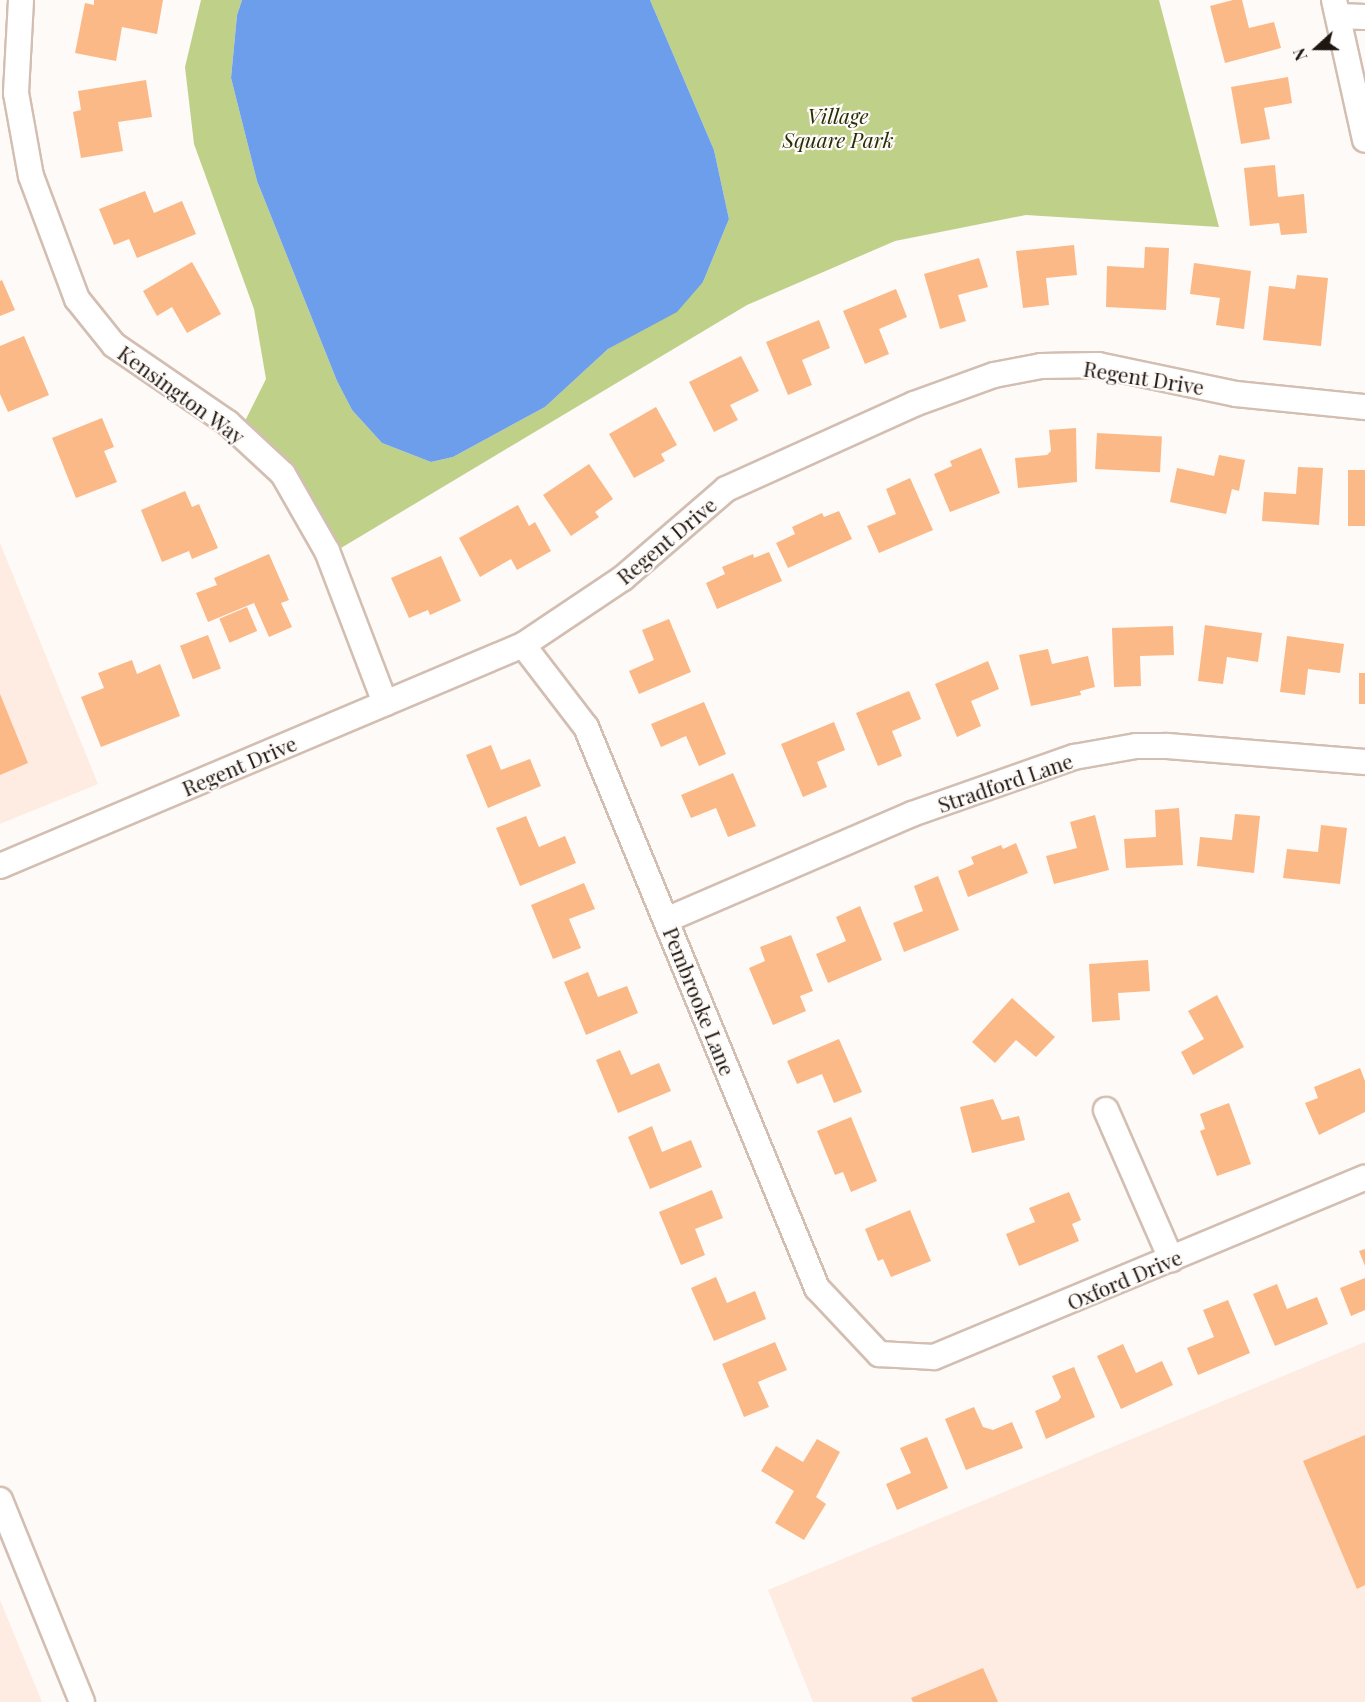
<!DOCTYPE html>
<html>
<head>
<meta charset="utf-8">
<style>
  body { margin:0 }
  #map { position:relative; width:1365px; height:1702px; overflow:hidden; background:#fefaf7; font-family:"Playfair Display",serif }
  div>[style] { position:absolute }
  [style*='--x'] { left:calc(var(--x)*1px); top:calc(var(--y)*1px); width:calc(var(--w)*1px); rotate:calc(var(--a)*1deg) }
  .built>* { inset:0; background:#feece2 }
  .green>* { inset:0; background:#bfd089 }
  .water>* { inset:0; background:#6d9eeb }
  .building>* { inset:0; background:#fab987; transform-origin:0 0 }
  .roads { filter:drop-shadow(2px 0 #d3beb2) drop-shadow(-2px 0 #d3beb2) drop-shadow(0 2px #d3beb2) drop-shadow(0 -2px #d3beb2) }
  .minor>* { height:24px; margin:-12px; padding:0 12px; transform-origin:12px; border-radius:12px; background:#fff }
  span { translate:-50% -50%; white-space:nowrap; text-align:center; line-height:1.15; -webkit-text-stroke:4.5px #fefaf7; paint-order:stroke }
  .park-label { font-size:21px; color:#262e04; font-style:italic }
  .street-label { font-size:21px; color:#1d1611 }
  .north { position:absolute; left:1287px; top:18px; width:60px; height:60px; -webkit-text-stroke:4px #fefaf7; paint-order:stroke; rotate:249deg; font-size:16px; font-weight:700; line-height:24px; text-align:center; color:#1d1611 }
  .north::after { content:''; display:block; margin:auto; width:21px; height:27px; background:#1d1611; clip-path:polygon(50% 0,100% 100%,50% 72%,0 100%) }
</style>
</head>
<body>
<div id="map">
  <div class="built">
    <i style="clip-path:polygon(0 543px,98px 784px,0 824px)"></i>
    <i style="clip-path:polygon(1365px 1342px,1365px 1702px,813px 1702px,768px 1590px)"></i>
    <i style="clip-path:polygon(0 1600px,42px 1702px,0 1702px)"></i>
  </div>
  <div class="green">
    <i style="clip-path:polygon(201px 0,242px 0,237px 15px,231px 78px,257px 181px,337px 381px,352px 410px,382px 443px,431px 462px,453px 457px,545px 407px,608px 349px,640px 331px,703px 282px,729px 219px,714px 150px,650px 0,1159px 0,1219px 227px,1026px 215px,895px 241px,747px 305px,341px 548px,306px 492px,245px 421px,266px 379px,254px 309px,194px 144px,185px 67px)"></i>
  </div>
  <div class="water">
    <i style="clip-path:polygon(242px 0,650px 0,714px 150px,729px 219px,703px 282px,677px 312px,608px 349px,545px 407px,453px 457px,431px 462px,382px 443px,352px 410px,337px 381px,257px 181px,231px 78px,237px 15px)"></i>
  </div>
  <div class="building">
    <i style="clip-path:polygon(94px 0,163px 0,157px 34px,122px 27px,116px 61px,75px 53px,85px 3px,94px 5px)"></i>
    <i style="clip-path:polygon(1233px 0,1242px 0,1249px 28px,1274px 22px,1281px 48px,1225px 63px,1210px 6px)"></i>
    <i style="clip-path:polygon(1288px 77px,1292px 103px,1264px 108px,1270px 139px,1241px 144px,1231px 87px)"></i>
    <i style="clip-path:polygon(146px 80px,152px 117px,118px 122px,123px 151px,81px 158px,73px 112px,81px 110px,78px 91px)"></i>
    <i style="clip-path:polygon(1275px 165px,1278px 197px,1304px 194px,1307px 233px,1281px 235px,1279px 223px,1250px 226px,1244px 168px)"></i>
    <i style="clip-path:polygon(145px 191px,154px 213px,182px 201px,196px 234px,137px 258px,129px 239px,114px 245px,99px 209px)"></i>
    <i style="clip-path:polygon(1074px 245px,1077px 275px,1046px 278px,1049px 305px,1023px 308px,1016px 251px)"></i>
    <i style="clip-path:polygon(1145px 247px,1169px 248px,1166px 310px,1106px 307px,1107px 266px,1144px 268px)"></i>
    <i style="clip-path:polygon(979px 258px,988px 287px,958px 295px,966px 321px,940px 329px,924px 274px)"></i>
    <i style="clip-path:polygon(192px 262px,221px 314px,187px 333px,172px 307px,157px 316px,143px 291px)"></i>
    <i style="clip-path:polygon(1194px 263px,1251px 271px,1244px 329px,1216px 325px,1220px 298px,1190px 294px)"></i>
    <i style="clip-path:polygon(1297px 275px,1328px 278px,1321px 346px,1263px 340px,1269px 286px,1295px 289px)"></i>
    <i style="clip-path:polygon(2px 280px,15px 310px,0 316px,0 281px)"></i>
    <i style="clip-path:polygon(896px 289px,907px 317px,879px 329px,889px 354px,865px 364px,843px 311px)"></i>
    <i style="clip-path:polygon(819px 320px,830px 348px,802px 360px,812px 385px,788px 395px,766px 342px)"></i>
    <i style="clip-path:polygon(24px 336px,49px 395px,8px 412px,0 394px,0 346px)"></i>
    <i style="clip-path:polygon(741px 356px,759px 391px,730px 405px,738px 420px,714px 432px,689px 382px)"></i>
    <i style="clip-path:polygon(656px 407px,677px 445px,661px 454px,665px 461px,634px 478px,609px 434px)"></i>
    <i style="clip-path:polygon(102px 418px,114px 447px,104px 451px,117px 482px,76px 498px,52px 438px)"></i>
    <i style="clip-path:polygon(1076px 428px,1077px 482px,1018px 488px,1015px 458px,1047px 455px,1051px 451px,1049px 430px)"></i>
    <i style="left:1097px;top:433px;width:65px;height:36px;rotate:3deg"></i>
    <i style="clip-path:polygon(981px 448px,1000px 493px,950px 512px,934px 474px,952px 466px,950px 461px)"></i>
    <i style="clip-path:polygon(1219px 455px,1245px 460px,1239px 491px,1232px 489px,1226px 514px,1170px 502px,1177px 468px,1214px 476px)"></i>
    <i style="clip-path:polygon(589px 464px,613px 499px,595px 512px,599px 517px,571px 536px,543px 495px)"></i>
    <i style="clip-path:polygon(1298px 467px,1323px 468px,1319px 525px,1262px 521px,1264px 492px,1296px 494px)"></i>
    <i style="left:1348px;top:470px;width:17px;height:56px"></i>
    <i style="clip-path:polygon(910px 478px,933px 530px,879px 553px,867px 526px,896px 514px,886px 489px)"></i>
    <i style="clip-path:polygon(185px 491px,192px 507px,199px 504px,218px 548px,192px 559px,189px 551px,162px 562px,141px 510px)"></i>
    <i style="clip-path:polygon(518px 505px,529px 526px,535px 522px,551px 551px,517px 570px,511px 559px,480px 577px,459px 538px)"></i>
    <i style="clip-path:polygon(839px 511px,852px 539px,788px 568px,776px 543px,795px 534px,792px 527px,822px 513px,824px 517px)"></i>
    <i style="clip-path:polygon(769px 552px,782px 581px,717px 609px,706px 583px,725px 574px,722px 567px,753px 554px,754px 558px)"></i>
    <i style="clip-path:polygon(269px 554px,289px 600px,281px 603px,292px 627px,269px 637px,254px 603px,208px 622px,196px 593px,217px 585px,214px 578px)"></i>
    <i style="clip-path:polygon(441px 556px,461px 601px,430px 615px,428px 610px,409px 618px,391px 578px)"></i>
    <i style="left:247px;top:607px;width:26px;height:30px;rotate:67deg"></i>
    <i style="clip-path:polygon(669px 619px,691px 672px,639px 694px,629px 671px,654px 660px,642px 630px)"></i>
    <i style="clip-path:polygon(1205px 625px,1262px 633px,1258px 662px,1227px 657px,1223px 684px,1198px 681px)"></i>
    <i style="clip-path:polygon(1173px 626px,1174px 655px,1140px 656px,1141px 686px,1114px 687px,1112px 628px)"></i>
    <i style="left:208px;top:635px;width:36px;height:30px;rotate:69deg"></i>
    <i style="clip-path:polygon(1287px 636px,1344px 644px,1340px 673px,1308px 669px,1305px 695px,1280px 692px)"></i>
    <i style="clip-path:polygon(1048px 649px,1052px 664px,1088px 656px,1095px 687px,1080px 691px,1081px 695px,1031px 706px,1019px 655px)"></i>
    <i style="clip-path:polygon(132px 660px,137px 674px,160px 664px,180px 716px,101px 747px,81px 697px,104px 688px,98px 673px)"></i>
    <i style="clip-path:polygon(988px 661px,999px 689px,971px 701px,981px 726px,957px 737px,935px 684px)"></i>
    <i style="left:1359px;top:673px;width:6px;height:31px"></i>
    <i style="clip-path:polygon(909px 691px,921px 719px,892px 731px,902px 756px,878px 766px,856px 713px)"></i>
    <i style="clip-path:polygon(0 694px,28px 763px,0 775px)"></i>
    <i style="clip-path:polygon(704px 702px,726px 754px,699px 766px,686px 736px,661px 747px,651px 724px)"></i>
    <i style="clip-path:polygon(834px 722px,845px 750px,817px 762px,827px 787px,803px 797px,781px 744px)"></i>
    <i style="clip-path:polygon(491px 745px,501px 770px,530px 759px,541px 786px,488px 808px,466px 755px)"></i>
    <i style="clip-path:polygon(733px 773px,756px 826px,728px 837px,716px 808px,691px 818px,681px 795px)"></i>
    <i style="clip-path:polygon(1179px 808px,1183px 865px,1126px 868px,1124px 839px,1156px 837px,1155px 810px)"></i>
    <i style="clip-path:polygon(1235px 814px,1260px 816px,1254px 873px,1197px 866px,1200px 837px,1232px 840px)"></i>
    <i style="clip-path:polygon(1095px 815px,1109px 870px,1054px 884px,1046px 856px,1077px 848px,1070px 822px)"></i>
    <i style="clip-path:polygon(526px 816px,539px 847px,565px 836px,576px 863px,520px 886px,496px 828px)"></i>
    <i style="clip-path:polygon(1321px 825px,1347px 828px,1340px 884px,1283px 878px,1287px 849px,1318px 852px)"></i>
    <i style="clip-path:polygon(1016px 843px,1028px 873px,968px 897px,958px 871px,974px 864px,971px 857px,1001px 845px,1003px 849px)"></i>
    <i style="clip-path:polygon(938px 876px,959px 930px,904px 952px,893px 923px,923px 911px,914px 886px)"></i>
    <i style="clip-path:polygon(584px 883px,595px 909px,569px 919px,581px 948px,553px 959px,531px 905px)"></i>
    <i style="clip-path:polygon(860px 906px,882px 960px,828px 983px,816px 954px,846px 941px,836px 917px)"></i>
    <i style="clip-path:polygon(791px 935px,813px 991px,800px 996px,806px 1011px,773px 1025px,749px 968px,765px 961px,760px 947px)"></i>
    <i style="clip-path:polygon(1148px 960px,1150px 991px,1118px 993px,1120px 1020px,1092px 1022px,1089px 964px)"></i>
    <i style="clip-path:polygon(588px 972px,598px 997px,627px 986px,638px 1013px,586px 1035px,564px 982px)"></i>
    <i style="clip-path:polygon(1217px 995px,1244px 1047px,1193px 1075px,1181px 1052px,1204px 1039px,1188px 1011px)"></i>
    <i style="clip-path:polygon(1012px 998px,1055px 1037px,1036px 1057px,1016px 1040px,995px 1063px,972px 1042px)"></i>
    <i style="clip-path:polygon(839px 1039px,862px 1092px,834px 1103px,822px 1074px,797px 1084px,787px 1061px)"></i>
    <i style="clip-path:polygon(620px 1050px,631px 1075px,659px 1063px,671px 1091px,618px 1113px,596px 1060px)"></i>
    <i style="clip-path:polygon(1360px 1068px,1365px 1081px,1365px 1112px,1319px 1135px,1305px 1103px,1318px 1098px,1314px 1087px)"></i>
    <i style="clip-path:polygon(993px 1099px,1002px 1120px,1019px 1116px,1025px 1140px,972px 1153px,960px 1107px)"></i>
    <i style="clip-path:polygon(1229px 1103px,1251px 1164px,1217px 1176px,1200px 1131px,1205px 1129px,1200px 1114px)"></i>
    <i style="clip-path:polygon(851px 1117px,877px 1181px,851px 1192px,843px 1172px,835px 1175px,817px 1131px)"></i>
    <i style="clip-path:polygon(652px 1126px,662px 1152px,691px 1140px,702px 1167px,650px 1189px,628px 1137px)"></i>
    <i style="clip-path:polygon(712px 1190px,723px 1218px,695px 1229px,705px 1255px,681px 1265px,659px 1212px)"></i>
    <i style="clip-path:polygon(1069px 1192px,1081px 1220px,1072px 1224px,1079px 1241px,1019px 1266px,1006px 1234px,1035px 1222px,1029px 1208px)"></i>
    <i style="clip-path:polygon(910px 1210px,931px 1261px,891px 1277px,883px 1259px,878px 1261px,865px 1229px)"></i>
    <i style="clip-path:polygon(1365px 1249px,1365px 1266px,1359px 1251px)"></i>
    <i style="clip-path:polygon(716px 1277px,727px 1303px,755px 1291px,766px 1319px,714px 1341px,691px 1288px)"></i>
    <i style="clip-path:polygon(1365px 1278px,1365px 1310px,1351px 1316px,1340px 1288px)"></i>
    <i style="clip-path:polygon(1277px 1284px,1287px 1309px,1317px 1297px,1328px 1324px,1275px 1346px,1253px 1294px)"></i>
    <i style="clip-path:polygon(1228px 1300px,1250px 1353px,1198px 1375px,1187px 1348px,1214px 1337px,1203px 1310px)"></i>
    <i style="clip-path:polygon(775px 1342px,787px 1370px,758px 1382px,769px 1407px,744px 1417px,722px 1364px)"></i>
    <i style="clip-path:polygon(1123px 1344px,1136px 1373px,1162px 1361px,1173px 1385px,1121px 1409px,1097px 1356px)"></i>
    <i style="clip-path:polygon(1074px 1367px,1095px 1417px,1046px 1439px,1035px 1411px,1058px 1401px,1061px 1397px,1052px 1376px)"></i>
    <i style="clip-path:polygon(974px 1407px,983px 1427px,993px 1430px,1012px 1422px,1023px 1448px,966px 1470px,945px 1419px)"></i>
    <i style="clip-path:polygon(1365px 1435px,1365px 1585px,1357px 1589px,1303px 1461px)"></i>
    <i style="clip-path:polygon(927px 1437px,948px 1488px,897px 1510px,886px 1484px,911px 1473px,900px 1448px)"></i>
    <i style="clip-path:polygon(817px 1439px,840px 1452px,816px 1497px,826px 1504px,804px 1540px,775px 1523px,794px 1491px,761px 1471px,776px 1446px,803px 1462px)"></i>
    <i style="clip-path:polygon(983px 1668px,998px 1702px,913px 1702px,911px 1698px)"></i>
  </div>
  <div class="roads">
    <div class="minor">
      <i style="--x:21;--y:0;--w:93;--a:93.1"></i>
      <i style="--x:16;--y:93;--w:84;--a:79.8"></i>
      <i style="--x:31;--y:176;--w:131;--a:69.5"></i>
      <i style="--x:77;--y:299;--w:59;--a:51.2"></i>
      <i style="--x:114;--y:345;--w:138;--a:34.4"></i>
      <i style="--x:228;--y:423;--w:75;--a:42.8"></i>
      <i style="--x:283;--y:474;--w:89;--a:60.3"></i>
      <i style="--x:327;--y:551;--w:163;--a:69.1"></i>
      <i style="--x:1334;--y:0;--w:143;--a:77.5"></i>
      <i style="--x:1338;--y:16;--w:27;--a:2"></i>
      <i style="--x:523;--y:645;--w:103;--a:52.5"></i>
      <i style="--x:586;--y:727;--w:607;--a:67.62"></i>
      <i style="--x:817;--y:1288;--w:91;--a:46.8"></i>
      <i style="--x:879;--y:1354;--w:55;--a:3.1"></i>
      <i style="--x:934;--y:1357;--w:467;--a:-22.6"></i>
      <i style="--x:0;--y:866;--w:568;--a:-22.91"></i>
      <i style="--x:523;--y:645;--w:120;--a:-33.8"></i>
      <i style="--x:623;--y:578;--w:136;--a:-40.8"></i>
      <i style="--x:726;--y:489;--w:206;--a:-24.3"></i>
      <i style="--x:914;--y:404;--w:85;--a:-19.9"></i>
      <i style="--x:994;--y:375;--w:48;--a:-10.8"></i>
      <i style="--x:1041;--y:366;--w:57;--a:-1"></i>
      <i style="--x:1098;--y:365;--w:141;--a:11.9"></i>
      <i style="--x:1236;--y:394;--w:130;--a:5.8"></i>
      <i style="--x:666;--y:920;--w:268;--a:-23.3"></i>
      <i style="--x:912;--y:814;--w:172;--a:-19.4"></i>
      <i style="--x:1074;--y:757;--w:63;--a:-10.1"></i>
      <i style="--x:1136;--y:746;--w:31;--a:0"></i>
      <i style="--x:1167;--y:746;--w:199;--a:4.6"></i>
      <i style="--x:1106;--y:1110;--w:163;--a:66.4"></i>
      <i style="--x:0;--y:1500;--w:218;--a:67.9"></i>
    </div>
  </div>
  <div class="park-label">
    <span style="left:838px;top:127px">Village<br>Square Park</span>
  </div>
  <div class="street-label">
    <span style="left:1144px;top:377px;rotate:9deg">Regent Drive</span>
    <span style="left:182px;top:394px;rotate:36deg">Kensington Way</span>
    <span style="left:666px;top:540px;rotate:-40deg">Regent Drive</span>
    <span style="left:239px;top:765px;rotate:-23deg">Regent Drive</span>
    <span style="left:1005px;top:782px;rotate:-19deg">Stradford Lane</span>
    <span style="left:700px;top:1001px;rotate:68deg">Pembrooke Lane</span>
    <span style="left:1124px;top:1279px;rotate:-23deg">Oxford Drive</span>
  </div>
  <div class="north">N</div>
</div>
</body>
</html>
